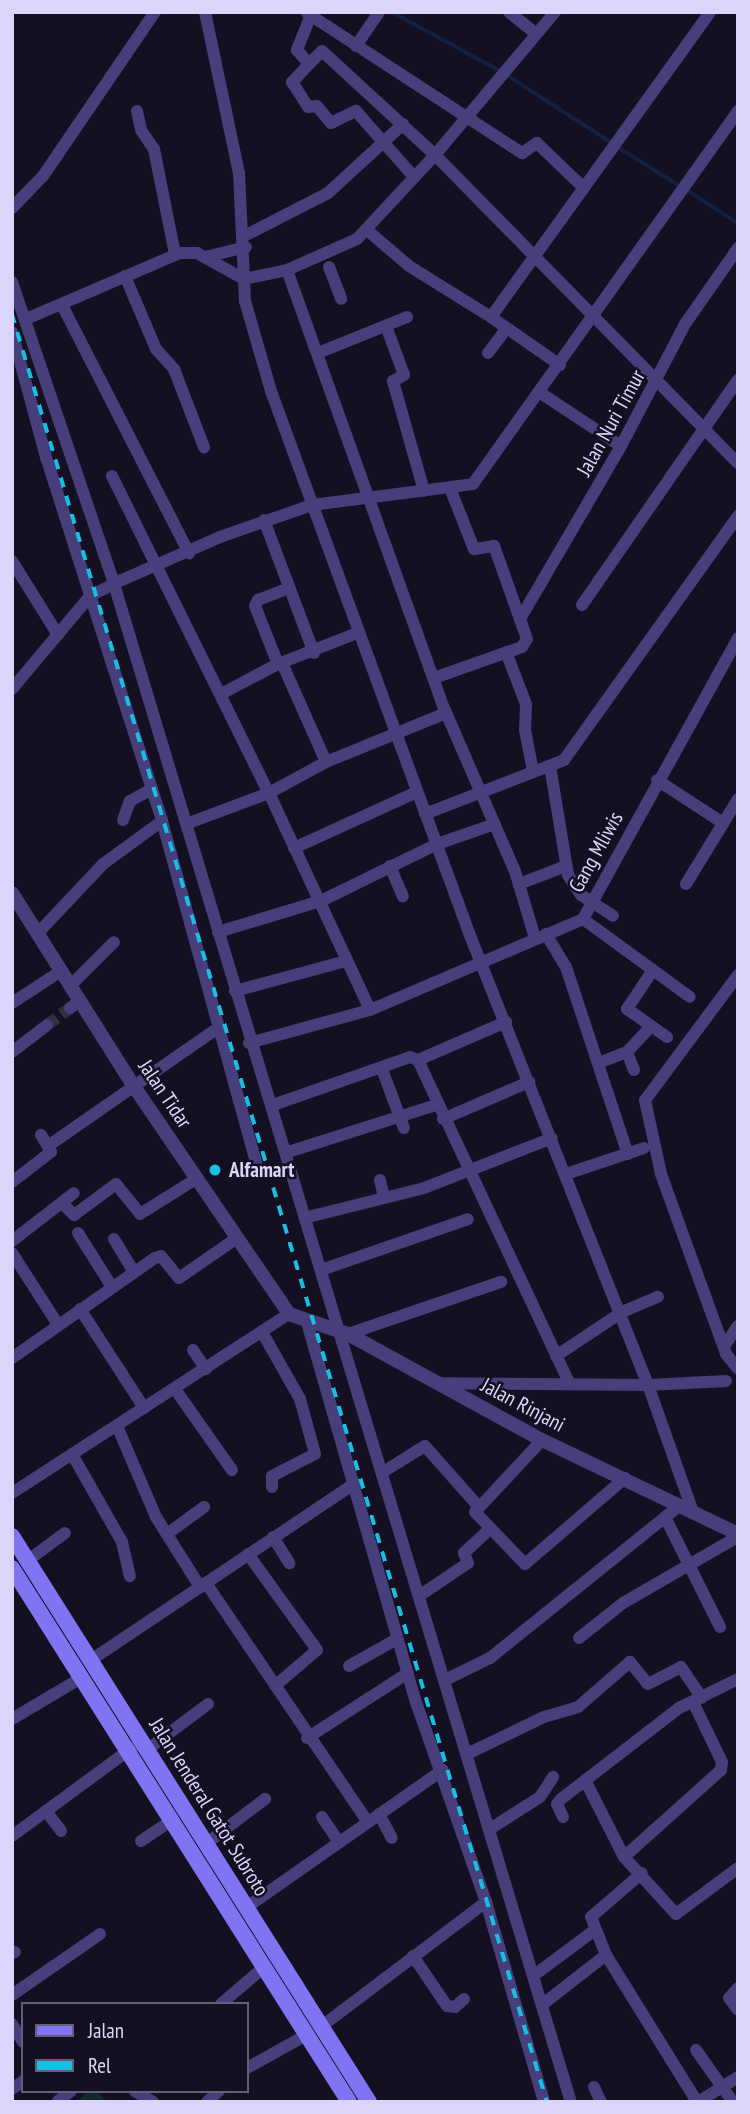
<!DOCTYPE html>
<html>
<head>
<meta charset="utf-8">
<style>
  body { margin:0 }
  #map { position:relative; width:750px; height:2114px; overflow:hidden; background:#141021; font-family:"PT Sans Narrow",sans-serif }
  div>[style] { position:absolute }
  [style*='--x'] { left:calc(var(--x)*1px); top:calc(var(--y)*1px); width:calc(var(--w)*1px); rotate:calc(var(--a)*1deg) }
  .green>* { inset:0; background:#13292a }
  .stream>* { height:3.5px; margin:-1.75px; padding:0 1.75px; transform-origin:1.75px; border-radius:1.75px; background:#122142 }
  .minor-tunnel>* { height:12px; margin-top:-6px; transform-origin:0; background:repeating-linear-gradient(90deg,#322d42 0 12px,transparent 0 18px) }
  .minor>* { height:12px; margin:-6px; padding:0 6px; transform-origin:6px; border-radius:6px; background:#463f7b }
  .tertiary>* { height:14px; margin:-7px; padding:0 7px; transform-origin:7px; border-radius:7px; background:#463f7b }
  .secondary>* { height:16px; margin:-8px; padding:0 8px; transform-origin:8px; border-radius:8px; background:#8174f2 }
  .rail>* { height:3.5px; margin-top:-1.75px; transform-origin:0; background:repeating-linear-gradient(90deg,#16c0e5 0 10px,transparent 0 19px) }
  .dots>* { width:19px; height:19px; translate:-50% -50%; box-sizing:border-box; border:4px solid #141021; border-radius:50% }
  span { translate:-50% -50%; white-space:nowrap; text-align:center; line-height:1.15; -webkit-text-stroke:5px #141021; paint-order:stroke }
  .street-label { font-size:21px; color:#dbd4fb }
  .poi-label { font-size:21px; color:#dbd4fb; font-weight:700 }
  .left { translate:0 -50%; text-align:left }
  .frame { position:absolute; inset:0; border:14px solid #dbd4fb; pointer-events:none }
  .legend { position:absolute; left:21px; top:2002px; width:228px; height:91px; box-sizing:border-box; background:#141021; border:2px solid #645e78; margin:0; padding:9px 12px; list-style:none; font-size:21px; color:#dbd4fb }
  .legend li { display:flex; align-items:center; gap:14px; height:35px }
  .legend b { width:35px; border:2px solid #645e78 }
</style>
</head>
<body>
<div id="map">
  <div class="green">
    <i style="clip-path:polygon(88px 2091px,97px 2091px,107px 2102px,77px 2102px)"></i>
  </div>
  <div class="stream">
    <i style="--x:392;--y:12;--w:123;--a:28.6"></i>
    <i style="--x:507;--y:75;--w:125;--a:32.9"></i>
    <i style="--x:618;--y:147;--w:73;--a:32.2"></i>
    <i style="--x:687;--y:190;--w:61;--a:32.9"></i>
  </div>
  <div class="minor-tunnel">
    <i style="--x:47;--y:1025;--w:29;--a:-36"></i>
  </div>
  <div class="minor">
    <i style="--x:205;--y:12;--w:165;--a:78.1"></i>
    <i style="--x:239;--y:173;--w:128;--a:87.3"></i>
    <i style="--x:245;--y:301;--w:94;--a:73.9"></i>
    <i style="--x:271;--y:391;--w:582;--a:69.92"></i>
    <i style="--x:471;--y:938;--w:481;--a:68.4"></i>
    <i style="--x:648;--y:1385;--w:209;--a:-179.5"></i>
    <i style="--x:509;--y:12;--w:35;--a:39"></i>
    <i style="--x:555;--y:12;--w:187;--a:130"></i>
    <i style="--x:435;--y:155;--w:432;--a:45.5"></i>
    <i style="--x:307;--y:13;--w:257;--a:33.1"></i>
    <i style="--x:522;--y:153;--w:18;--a:-34"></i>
    <i style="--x:537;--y:143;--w:65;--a:43.8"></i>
    <i style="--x:311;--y:15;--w:38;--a:112"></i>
    <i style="--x:297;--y:50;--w:18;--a:49"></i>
    <i style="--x:309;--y:64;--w:18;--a:-45"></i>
    <i style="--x:322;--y:51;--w:154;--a:42.6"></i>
    <i style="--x:435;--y:155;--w:115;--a:132.9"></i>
    <i style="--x:357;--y:239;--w:77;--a:156.1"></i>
    <i style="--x:287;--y:270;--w:465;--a:70.3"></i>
    <i style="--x:444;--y:708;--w:178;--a:66.5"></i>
    <i style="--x:515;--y:871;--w:70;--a:73.4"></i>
    <i style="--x:356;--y:46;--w:41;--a:-55.9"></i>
    <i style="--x:309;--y:64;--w:25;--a:133"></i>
    <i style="--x:292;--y:82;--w:30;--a:57"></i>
    <i style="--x:308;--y:107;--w:9;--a:-6"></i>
    <i style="--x:317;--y:106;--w:22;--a:51"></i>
    <i style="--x:331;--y:123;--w:28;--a:-26"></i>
    <i style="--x:356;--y:111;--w:88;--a:48.7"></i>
    <i style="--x:137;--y:111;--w:19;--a:78"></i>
    <i style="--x:141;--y:130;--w:23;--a:56"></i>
    <i style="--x:154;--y:149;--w:107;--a:78.7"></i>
    <i style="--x:12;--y:208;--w:45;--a:-45.9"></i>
    <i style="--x:43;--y:176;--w:199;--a:-55.7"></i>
    <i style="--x:367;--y:230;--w:55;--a:40.6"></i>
    <i style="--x:409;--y:266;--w:97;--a:31.9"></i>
    <i style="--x:246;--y:235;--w:92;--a:-27.1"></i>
    <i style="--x:328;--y:193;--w:102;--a:-42.6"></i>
    <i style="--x:205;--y:257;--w:42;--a:-13.7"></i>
    <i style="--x:329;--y:267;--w:34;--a:69"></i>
    <i style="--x:125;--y:276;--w:79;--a:67"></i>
    <i style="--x:156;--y:349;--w:27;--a:48"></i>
    <i style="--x:174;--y:369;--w:84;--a:69"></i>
    <i style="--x:12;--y:282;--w:319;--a:71.3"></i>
    <i style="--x:114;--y:584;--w:1585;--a:73.25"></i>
    <i style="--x:62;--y:305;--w:279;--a:62.9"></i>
    <i style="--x:26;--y:319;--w:168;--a:-23.2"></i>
    <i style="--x:180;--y:253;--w:17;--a:0"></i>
    <i style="--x:197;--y:253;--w:54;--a:29"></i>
    <i style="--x:244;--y:279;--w:44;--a:-11.8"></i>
    <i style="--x:386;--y:326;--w:52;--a:69.8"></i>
    <i style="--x:404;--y:375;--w:13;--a:151"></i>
    <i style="--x:393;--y:381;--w:114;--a:74.3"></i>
    <i style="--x:12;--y:332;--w:130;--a:74.8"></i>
    <i style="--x:46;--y:457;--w:382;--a:72.3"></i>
    <i style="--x:162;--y:821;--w:365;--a:74.6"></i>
    <i style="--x:318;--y:353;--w:96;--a:-22"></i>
    <i style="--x:488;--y:353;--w:31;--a:-53"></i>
    <i style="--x:560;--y:365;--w:84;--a:-145.2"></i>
    <i style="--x:491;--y:317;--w:375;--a:-54.3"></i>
    <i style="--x:539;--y:392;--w:98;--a:33.4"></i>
    <i style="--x:112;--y:476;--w:354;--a:63.7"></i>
    <i style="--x:269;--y:793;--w:239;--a:65"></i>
    <i style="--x:264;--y:520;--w:142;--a:69.4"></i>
    <i style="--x:12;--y:561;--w:87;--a:58.1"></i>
    <i style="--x:582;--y:605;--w:274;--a:-55.3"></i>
    <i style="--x:520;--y:619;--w:200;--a:-59.7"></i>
    <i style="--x:621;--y:446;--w:138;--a:-62.3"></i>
    <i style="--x:685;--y:324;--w:93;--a:-55.1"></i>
    <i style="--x:506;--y:652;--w:56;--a:69"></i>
    <i style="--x:526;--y:704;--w:26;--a:92"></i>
    <i style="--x:525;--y:730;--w:42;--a:79"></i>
    <i style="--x:282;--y:663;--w:108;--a:66"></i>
    <i style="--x:278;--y:664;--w:62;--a:-111.6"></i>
    <i style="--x:255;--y:606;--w:7;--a:-63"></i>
    <i style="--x:258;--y:600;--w:31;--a:-21"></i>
    <i style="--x:434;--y:678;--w:93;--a:-19.4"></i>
    <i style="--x:522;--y:647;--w:9;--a:-58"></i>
    <i style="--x:527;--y:639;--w:99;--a:-109.5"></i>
    <i style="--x:494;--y:546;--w:20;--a:171"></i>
    <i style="--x:474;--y:549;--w:66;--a:-111.5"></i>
    <i style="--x:12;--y:689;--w:121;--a:-50"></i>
    <i style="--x:90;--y:596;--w:36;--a:-27"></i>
    <i style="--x:122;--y:580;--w:107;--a:-23.7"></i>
    <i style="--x:220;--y:537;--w:97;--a:-19.2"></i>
    <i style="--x:312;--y:505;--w:162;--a:-7.4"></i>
    <i style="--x:473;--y:484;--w:458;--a:-54.6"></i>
    <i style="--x:221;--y:694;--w:64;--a:-27.8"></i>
    <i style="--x:278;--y:664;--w:85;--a:-21.4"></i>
    <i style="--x:550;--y:766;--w:110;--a:80.6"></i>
    <i style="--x:568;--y:875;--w:24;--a:57"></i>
    <i style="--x:581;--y:895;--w:38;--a:33"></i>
    <i style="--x:657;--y:780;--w:79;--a:33.1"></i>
    <i style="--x:425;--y:814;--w:149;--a:-21.2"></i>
    <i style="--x:564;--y:760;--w:300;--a:-54.5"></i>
    <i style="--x:123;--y:820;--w:20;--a:-70"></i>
    <i style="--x:130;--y:801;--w:25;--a:-29"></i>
    <i style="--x:186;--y:824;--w:89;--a:-20.5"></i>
    <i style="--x:269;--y:793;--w:65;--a:-28.5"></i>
    <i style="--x:326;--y:762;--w:130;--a:-22.2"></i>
    <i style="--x:294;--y:848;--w:135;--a:-24.5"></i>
    <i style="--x:390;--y:866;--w:33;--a:67"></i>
    <i style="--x:519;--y:884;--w:50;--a:-21"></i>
    <i style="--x:686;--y:884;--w:100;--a:-58.5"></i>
    <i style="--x:583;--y:919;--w:132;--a:36.1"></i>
    <i style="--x:218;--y:932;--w:108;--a:-16.8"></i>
    <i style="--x:321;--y:901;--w:129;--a:-26.2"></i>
    <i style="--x:437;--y:844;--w:61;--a:-19"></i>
    <i style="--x:38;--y:933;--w:95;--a:-46.7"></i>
    <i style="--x:103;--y:864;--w:73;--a:-36.1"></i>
    <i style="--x:546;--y:934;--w:39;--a:59"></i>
    <i style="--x:566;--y:967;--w:197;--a:71.7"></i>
    <i style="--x:653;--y:970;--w:47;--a:123.7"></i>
    <i style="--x:627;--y:1009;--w:49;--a:35"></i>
    <i style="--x:738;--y:975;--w:156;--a:126.6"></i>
    <i style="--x:645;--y:1100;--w:76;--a:77.8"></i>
    <i style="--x:661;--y:1174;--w:191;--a:70.1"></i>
    <i style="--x:726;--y:1354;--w:19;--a:51"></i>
    <i style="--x:70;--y:986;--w:62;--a:-45"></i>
    <i style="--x:235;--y:991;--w:115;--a:-15.1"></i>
    <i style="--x:12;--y:1003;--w:59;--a:-33.1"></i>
    <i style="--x:70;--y:1008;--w:12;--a:-35"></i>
    <i style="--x:249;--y:1043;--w:125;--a:-15.3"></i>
    <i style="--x:370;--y:1010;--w:232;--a:-23.1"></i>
    <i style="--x:583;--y:919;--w:321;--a:-61.1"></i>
    <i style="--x:12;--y:1052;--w:44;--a:-37.6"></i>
    <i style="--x:418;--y:1060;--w:358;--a:64.9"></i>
    <i style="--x:601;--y:1062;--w:28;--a:-21"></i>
    <i style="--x:382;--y:1069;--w:63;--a:69.6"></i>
    <i style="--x:634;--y:1070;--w:19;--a:-111"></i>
    <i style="--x:627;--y:1052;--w:35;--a:-47"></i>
    <i style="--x:273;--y:1105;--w:145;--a:-19.3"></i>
    <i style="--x:410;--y:1057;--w:9;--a:21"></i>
    <i style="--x:418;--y:1060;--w:96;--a:-23.4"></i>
    <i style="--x:443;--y:1119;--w:94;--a:-23.3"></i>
    <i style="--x:48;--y:1146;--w:207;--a:-34.8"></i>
    <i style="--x:288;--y:1152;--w:155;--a:-17.6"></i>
    <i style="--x:566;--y:1174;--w:82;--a:-18.4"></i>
    <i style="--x:380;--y:1180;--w:18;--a:77"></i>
    <i style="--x:12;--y:1182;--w:49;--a:-37.6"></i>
    <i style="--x:51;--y:1152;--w:20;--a:-120"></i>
    <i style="--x:63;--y:1204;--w:16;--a:45"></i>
    <i style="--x:74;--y:1215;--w:52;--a:-36.4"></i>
    <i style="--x:116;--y:1184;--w:38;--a:51"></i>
    <i style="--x:140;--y:1214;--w:66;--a:-32"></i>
    <i style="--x:308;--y:1217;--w:120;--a:-14"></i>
    <i style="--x:424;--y:1188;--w:137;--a:-21.3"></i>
    <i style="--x:78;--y:1233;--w:64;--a:57.8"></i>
    <i style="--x:114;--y:1239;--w:39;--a:59"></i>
    <i style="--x:12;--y:1241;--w:78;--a:-37.7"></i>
    <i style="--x:12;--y:1253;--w:83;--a:57.3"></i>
    <i style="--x:324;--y:1269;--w:152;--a:-19.1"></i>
    <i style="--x:80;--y:1309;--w:118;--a:57.1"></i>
    <i style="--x:306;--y:1319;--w:402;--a:74"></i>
    <i style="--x:417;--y:1705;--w:209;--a:70.7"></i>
    <i style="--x:486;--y:1902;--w:208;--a:73.8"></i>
    <i style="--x:262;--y:1332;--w:77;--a:60.4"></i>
    <i style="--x:300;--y:1399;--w:57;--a:74.7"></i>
    <i style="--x:315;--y:1454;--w:48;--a:152.9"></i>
    <i style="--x:272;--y:1476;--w:11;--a:90"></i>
    <i style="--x:348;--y:1334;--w:162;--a:-18.8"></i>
    <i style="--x:725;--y:1345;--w:23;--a:-56"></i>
    <i style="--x:193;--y:1350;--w:23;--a:56"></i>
    <i style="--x:556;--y:1356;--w:79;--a:-33.7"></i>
    <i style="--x:622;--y:1312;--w:39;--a:-23"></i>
    <i style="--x:12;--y:1358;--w:174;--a:-35"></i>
    <i style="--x:155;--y:1258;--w:6;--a:-18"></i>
    <i style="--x:161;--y:1256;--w:28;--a:51"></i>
    <i style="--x:179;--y:1278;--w:70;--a:-34.6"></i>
    <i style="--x:175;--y:1389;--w:99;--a:54.9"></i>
    <i style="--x:117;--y:1426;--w:99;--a:66.8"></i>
    <i style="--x:156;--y:1517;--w:83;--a:57.8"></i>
    <i style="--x:542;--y:1440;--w:98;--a:132.9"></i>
    <i style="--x:475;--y:1512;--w:72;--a:46.1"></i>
    <i style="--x:525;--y:1564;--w:132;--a:-40.7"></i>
    <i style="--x:72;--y:1454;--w:101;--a:60.4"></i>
    <i style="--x:122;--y:1542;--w:35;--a:77"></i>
    <i style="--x:383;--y:1472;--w:49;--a:-31.8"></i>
    <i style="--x:425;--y:1446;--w:80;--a:48.5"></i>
    <i style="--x:12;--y:1493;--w:330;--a:-32.9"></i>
    <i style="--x:693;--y:1512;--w:135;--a:-109.5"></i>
    <i style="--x:648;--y:1385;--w:78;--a:-2.9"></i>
    <i style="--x:665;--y:1517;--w:123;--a:63.4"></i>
    <i style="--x:167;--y:1534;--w:46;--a:-36.1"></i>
    <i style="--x:273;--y:1537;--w:31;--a:58"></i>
    <i style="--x:248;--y:1554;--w:118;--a:54.3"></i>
    <i style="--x:317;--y:1650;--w:55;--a:139.4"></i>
    <i style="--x:27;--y:1561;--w:47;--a:-36.4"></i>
    <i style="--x:206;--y:1583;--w:289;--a:55.9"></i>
    <i style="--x:422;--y:1594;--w:55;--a:-34"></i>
    <i style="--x:468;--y:1563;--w:11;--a:-112"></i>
    <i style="--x:464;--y:1553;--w:35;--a:-43"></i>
    <i style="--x:579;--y:1638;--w:56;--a:-38.5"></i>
    <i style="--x:623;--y:1603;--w:128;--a:-30"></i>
    <i style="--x:91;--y:1660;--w:318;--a:-33.8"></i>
    <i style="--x:349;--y:1666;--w:55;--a:-29.4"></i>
    <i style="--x:447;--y:1679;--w:48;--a:-26"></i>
    <i style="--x:490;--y:1658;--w:243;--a:-38.8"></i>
    <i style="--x:12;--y:1719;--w:80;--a:-30.7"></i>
    <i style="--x:307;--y:1738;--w:120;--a:-32.8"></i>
    <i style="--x:148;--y:1749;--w:75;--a:-36.9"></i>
    <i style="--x:467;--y:1754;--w:85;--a:-25.7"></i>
    <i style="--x:544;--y:1717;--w:35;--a:-16"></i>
    <i style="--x:578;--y:1707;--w:69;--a:-40.9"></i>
    <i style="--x:630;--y:1662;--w:28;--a:51"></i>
    <i style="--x:648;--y:1684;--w:37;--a:-27"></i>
    <i style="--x:681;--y:1667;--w:37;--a:56"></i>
    <i style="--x:585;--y:1780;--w:86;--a:63.1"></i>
    <i style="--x:624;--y:1857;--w:77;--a:47.6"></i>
    <i style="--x:676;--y:1914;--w:77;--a:-36.6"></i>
    <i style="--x:46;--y:1811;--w:25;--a:53"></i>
    <i style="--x:379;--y:1814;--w:27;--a:62"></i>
    <i style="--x:322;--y:1817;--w:30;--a:56"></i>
    <i style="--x:563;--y:1817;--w:14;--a:-115"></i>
    <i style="--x:557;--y:1804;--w:6;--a:-51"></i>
    <i style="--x:561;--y:1799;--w:149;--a:-37.6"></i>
    <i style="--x:679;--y:1708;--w:66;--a:-26.2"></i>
    <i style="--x:490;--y:1829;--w:59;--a:-32.6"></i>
    <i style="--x:540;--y:1797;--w:24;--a:-57"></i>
    <i style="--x:12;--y:1836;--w:150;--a:-36.3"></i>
    <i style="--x:141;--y:1841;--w:36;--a:-34"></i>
    <i style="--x:207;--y:1843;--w:73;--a:-37.2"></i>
    <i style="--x:624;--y:1857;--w:130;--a:-41.9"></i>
    <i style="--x:721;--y:1770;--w:8;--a:-83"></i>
    <i style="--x:722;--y:1762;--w:67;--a:-115.8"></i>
    <i style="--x:247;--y:1907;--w:239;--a:-35"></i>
    <i style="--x:12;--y:1953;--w:3;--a:-18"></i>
    <i style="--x:606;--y:1955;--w:173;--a:58.2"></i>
    <i style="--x:413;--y:1956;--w:60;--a:55.8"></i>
    <i style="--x:447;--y:2006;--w:8;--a:7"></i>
    <i style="--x:455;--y:2007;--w:12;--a:-42"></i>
    <i style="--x:533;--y:1976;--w:77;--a:-36.6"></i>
    <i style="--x:738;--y:1988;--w:13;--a:132"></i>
    <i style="--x:729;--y:1998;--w:15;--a:53"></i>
    <i style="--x:12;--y:1995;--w:107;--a:-34.7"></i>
    <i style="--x:221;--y:2004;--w:57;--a:-40.7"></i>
    <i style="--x:543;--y:2004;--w:80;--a:-37.9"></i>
    <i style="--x:606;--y:1955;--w:41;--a:-111.5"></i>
    <i style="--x:591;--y:1917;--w:67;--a:-40.8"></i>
    <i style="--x:12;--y:2024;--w:21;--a:59"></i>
    <i style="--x:322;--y:2026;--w:206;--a:-37.1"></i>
    <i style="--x:696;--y:2050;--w:64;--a:54.6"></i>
    <i style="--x:247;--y:2068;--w:70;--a:-29.1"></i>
    <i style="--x:594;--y:2087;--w:17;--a:65"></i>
    <i style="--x:12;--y:2089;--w:14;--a:-36"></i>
    <i style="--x:135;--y:2091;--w:21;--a:31"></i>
    <i style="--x:58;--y:2101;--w:16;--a:-38"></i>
    <i style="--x:207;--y:2102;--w:16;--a:-43"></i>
    <i style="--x:698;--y:2102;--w:47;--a:-32"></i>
  </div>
  <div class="tertiary">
    <i style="--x:12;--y:893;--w:227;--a:57.8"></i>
    <i style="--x:133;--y:1085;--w:277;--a:55.7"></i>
    <i style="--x:289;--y:1314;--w:62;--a:18.7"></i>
    <i style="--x:348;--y:1334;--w:221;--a:28.7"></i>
    <i style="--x:542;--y:1440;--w:217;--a:25.6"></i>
  </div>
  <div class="secondary">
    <i style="--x:12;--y:1536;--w:669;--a:57.76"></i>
    <i style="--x:12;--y:1568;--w:631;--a:57.74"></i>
  </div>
  <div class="rail">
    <i style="--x:12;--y:314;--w:1866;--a:73.34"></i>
  </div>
  <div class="dots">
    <i style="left:215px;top:1170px;background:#16c0e5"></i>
  </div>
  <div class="street-label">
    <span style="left:611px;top:423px;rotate:-61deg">Jalan Nuri Timur</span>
    <span style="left:596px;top:852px;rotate:-61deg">Gang Mliwis</span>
    <span style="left:165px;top:1094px;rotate:56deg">Jalan Tidar</span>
    <span style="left:523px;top:1405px;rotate:28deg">Jalan Rinjani</span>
    <span style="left:209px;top:1807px;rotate:58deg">Jalan Jenderal Gatot Subroto</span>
  </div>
  <div class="poi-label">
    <span class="left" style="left:229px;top:1170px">Alfamart</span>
  </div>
  <div class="frame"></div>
  <ul class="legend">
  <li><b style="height:9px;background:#8174f2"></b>Jalan</li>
  <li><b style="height:9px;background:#16c0e5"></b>Rel</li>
  </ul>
</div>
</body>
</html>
